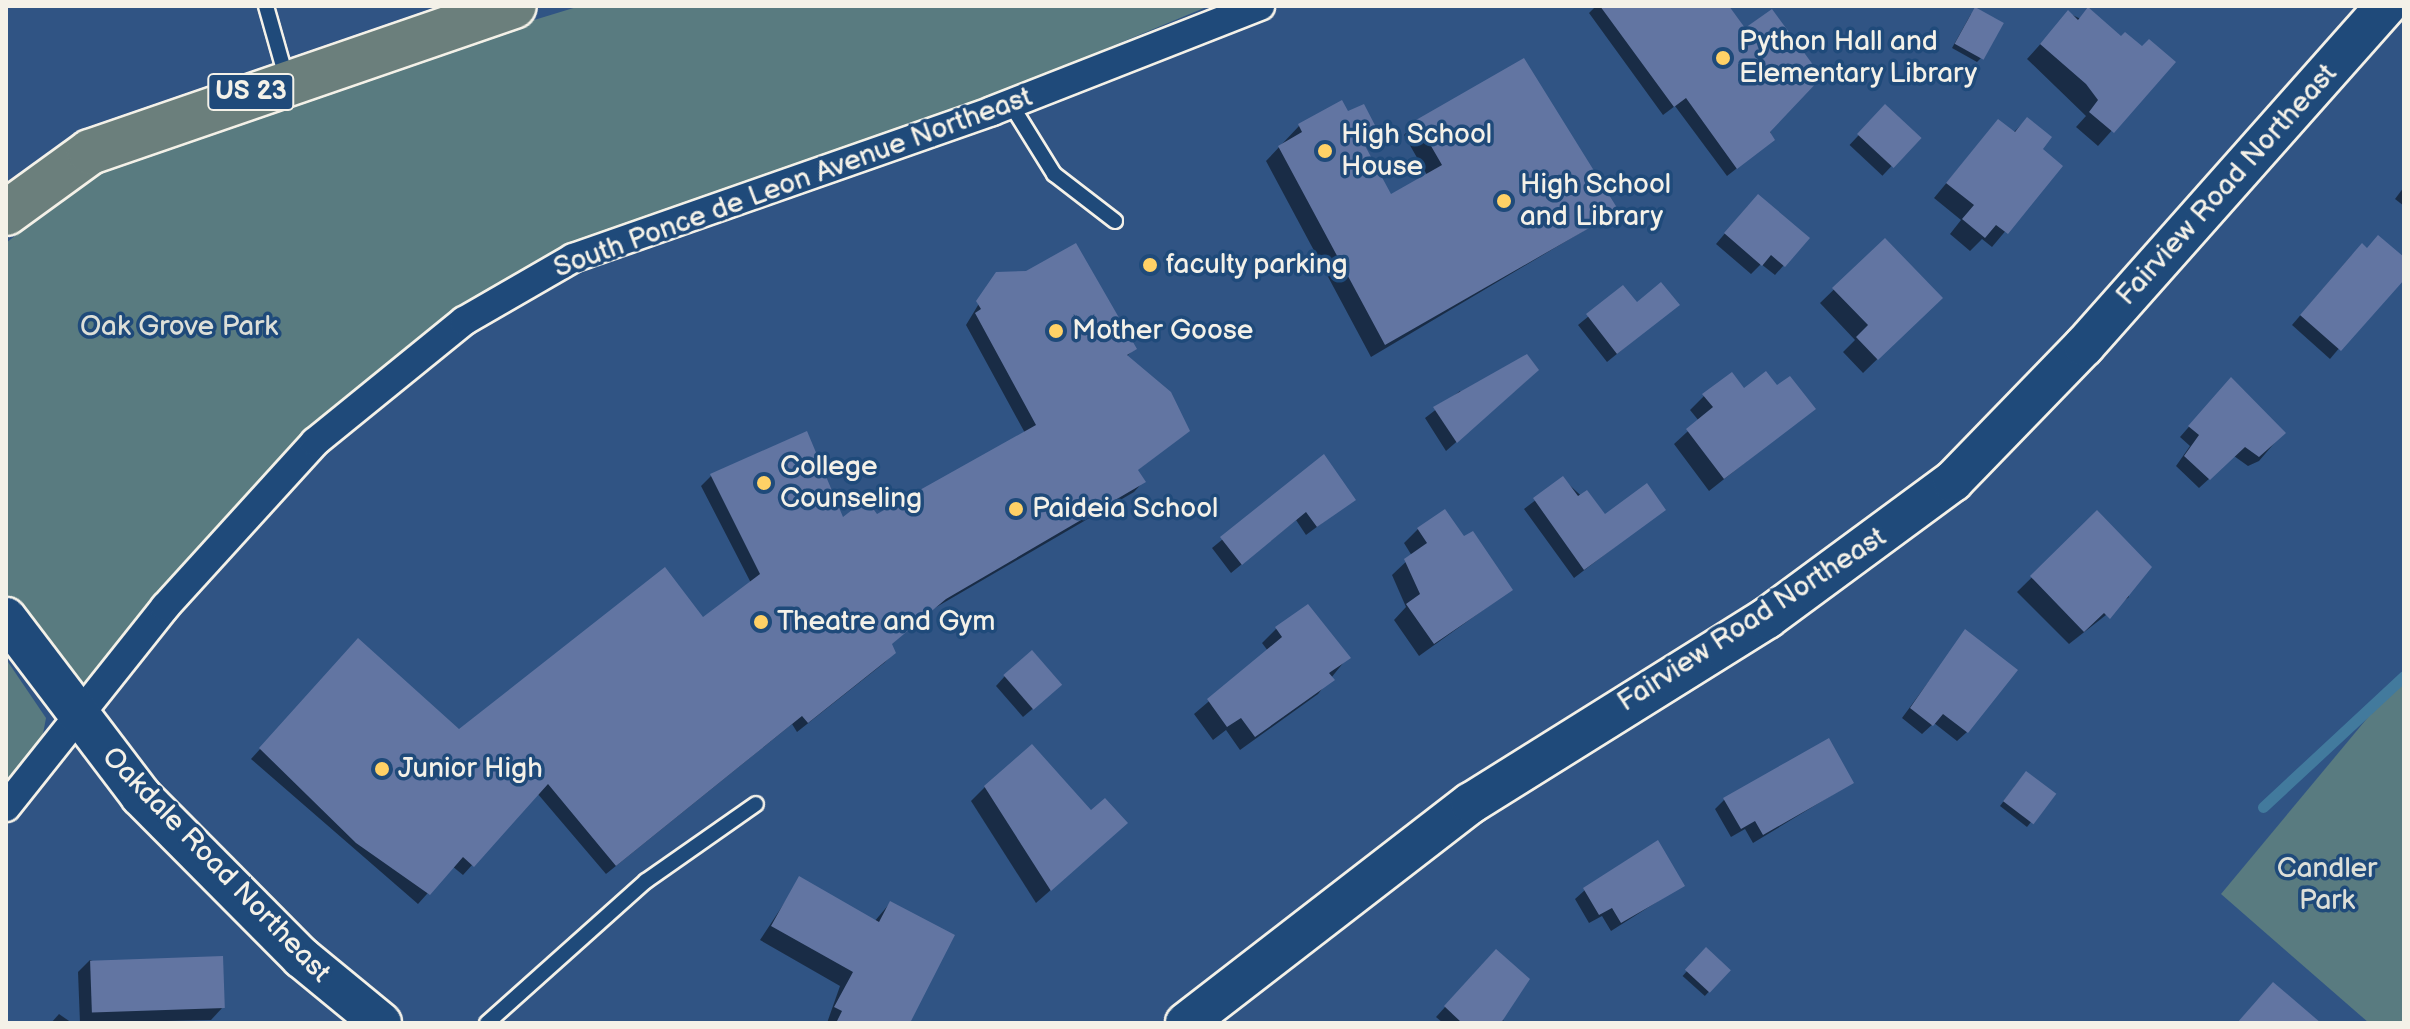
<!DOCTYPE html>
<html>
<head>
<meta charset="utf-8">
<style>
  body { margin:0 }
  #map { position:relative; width:2410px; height:1029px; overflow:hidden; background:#305484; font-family:"Balsamiq Sans",sans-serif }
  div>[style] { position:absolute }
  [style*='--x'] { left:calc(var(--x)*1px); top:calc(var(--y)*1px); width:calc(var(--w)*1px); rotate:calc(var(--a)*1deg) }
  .green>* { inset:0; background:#597b80 }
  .shadow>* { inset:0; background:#0007; transform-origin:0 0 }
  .stream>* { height:11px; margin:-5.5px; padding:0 5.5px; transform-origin:5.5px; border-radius:5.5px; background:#427a9d }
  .building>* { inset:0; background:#6275a2; transform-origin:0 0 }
  .roads { filter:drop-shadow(2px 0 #f4f1e8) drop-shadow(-2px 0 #f4f1e8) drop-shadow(0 2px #f4f1e8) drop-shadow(0 -2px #f4f1e8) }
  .lane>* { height:14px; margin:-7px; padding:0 7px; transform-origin:7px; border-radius:7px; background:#1f4a7a }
  .street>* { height:28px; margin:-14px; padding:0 14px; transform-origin:14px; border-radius:14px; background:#1f4a7a }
  .secondary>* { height:40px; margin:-20px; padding:0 20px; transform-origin:20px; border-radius:20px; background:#1f4a7a }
  .highway>* { height:44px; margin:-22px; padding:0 22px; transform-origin:22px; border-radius:22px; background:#6b7f7c }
  .dots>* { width:22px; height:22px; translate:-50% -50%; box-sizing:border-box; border:4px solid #1f4a7a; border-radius:50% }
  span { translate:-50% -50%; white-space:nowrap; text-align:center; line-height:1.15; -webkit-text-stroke:7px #1f4a7a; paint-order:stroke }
  .shield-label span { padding:2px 6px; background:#1f4a7a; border:2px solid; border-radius:6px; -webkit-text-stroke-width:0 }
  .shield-label { font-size:26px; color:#f4f1e8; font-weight:700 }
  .poi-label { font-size:28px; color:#f4f1e8 }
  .left { translate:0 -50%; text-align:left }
  .street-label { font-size:28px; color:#f4f1e8 }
  .park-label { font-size:28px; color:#dddfd8 }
  .frame { position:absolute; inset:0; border:8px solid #f4f1e8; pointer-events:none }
</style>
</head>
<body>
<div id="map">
  <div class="green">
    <i style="clip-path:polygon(580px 6px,1209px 6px,859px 151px,573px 258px,309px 443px,75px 702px,6px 600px,6px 243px,76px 187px,194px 124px)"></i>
    <i style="clip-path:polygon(6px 659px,46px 718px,42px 739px,6px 787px)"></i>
    <i style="clip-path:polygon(2404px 674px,2404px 1023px,2369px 1023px,2221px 894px)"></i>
  </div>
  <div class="shadow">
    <i style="clip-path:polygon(1596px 6px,1726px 6px,1773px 140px,1727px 176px,1675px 106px,1663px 115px,1589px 13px)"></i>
    <i style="clip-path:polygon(2068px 13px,2173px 62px,2098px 146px,2076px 127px,2086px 116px,2027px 59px)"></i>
    <i style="clip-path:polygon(1971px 14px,1981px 58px,1977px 62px,1952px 48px)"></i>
    <i style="left:1885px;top:107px;width:45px;height:52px;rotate:43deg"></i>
    <i style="clip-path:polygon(1348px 114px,1377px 132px,1363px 146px,1390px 196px,1427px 175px,1404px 135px,1417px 121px,1617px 211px,1371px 357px,1266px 161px,1299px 126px)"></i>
    <i style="clip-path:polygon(2027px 119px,2040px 150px,2060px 166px,1992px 247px,1982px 239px,1970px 251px,1950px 234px,1961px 220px,1934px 198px,1998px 121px,2013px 133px)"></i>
    <i style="clip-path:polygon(2404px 187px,2404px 206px,2395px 199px)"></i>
    <i style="clip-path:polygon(1748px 206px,1807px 239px,1775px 275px,1761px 264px,1751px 274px,1716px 244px)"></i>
    <i style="clip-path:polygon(1884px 241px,1940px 298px,1863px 373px,1843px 352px,1855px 340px,1820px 303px)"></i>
    <i style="clip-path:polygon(2367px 250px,2404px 260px,2404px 271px,2330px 359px,2292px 325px,2352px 255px)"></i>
    <i style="clip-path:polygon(997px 274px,1135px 348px,1126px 357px,1188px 431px,1136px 471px,1143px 482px,1134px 492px,933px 609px,890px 645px,894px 653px,884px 663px,797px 732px,792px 724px,606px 874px,537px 793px,463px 875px,452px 866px,418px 904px,251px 759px,349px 650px,459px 731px,703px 620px,751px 583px,701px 486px,711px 476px,842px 520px,876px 516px,1025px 433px,966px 325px)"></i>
    <i style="clip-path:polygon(1623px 288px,1636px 305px,1677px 305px,1607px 362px,1578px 325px)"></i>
    <i style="clip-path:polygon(1527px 380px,1446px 451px,1425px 418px,1460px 391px,1465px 398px)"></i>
    <i style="clip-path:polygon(1777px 388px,1813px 409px,1709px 491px,1674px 444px,1699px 421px,1690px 410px,1704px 396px)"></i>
    <i style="clip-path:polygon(2222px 389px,2283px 433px,2259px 461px,2248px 466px,2234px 456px,2199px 488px,2176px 466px,2190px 446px,2180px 437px)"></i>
    <i style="clip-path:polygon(1323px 457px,1353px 500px,1306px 535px,1296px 520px,1231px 573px,1212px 548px)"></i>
    <i style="clip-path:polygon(1563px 479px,1604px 517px,1663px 510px,1574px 578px,1524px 509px)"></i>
    <i style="clip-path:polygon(2097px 513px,2129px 597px,2069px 644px,2017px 592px)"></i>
    <i style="clip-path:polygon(1418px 529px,1463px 539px,1511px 590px,1419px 656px,1394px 620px,1406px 607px,1392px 575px,1412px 556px,1404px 543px)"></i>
    <i style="clip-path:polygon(1276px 629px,1348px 657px,1318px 694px,1240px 750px,1226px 730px,1213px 740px,1194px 714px,1268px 651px,1262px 643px)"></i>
    <i style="clip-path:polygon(1965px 632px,1967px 732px,1957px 741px,1934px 723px,1922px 734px,1902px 718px)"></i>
    <i style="clip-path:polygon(1005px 676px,1050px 694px,1023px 717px,996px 686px)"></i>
    <i style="clip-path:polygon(2022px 777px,2031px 822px,2027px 827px,2000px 806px)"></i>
    <i style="clip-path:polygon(1852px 783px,1753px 843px,1745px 829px,1731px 837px,1715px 809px,1724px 800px)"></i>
    <i style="clip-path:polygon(985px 787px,1090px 813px,1111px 837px,1036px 903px,971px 801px)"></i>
    <i style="clip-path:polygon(800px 879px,874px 922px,890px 903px,903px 1023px,827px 1023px,840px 986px,760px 940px)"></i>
    <i style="clip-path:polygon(1682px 886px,1611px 931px,1602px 916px,1589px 923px,1575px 899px,1585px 890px)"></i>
    <i style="left:1706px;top:950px;width:30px;height:35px;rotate:42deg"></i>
    <i style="clip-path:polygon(90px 960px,223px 1007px,211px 1020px,80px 1023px,78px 972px)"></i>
    <i style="clip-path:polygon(1487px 961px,1504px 1023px,1443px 1023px,1436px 1017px)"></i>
    <i style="clip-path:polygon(59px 1014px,72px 1023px,51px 1023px)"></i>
  </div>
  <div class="stream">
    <i style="--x:2263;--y:807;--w:192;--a:-42.9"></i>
  </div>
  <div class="building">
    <i style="clip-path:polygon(1600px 6px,1729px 6px,1745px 28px,1772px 9px,1822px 77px,1770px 132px,1775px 140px,1737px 169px,1686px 98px,1674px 107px)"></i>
    <i style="left:1975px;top:7px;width:33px;height:42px;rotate:29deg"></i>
    <i style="clip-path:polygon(2088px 7px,2121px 36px,2125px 32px,2142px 46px,2149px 39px,2176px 62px,2114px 133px,2089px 112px,2098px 100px,2086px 84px,2040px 44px,2068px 10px,2078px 20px)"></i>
    <i style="clip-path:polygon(1524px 58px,1619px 211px,1385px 345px,1278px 146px,1302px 132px,1298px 124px,1342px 100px,1348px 111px,1364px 104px,1379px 133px,1363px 142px,1391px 194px,1442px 165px,1416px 120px)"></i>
    <i style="left:1885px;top:104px;width:50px;height:41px;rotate:43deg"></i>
    <i style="clip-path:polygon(2027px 117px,2052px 137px,2043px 149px,2063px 166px,2008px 234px,1996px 225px,1985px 238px,1962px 219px,1974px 205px,1946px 183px,1998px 119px,2015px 132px)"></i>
    <i style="clip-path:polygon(1758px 194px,1810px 238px,1785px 267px,1771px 255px,1762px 266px,1724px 233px)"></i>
    <i style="clip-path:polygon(2378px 235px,2404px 257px,2404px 280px,2341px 351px,2300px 315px,2362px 243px,2367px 248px)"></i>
    <i style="clip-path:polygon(1885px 238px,1943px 298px,1878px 360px,1856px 337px,1868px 325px,1832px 288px)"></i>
    <i style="clip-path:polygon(1076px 243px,1137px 349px,1127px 355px,1171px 392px,1190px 431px,1138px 470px,1146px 482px,946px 599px,892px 644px,896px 653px,808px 723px,802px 716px,616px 866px,548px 784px,474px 867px,463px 857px,430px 895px,356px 843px,259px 748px,358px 638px,459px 729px,665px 567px,703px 617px,760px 574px,710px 474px,807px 431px,843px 517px,866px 499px,877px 514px,1036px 425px,975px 313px,981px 309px,976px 301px,996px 272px,1026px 271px)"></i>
    <i style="clip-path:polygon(1661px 282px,1680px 305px,1617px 354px,1586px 314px,1623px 285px,1637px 302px)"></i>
    <i style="clip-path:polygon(1527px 354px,1539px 370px,1457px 443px,1433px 407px)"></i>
    <i style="clip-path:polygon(1766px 371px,1777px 385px,1790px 376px,1816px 409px,1724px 479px,1686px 429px,1713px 407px,1702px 394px,1732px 372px,1744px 388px)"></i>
    <i style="clip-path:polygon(2231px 377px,2286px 433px,2259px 457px,2245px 447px,2210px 480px,2184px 456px,2199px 435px,2188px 426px)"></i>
    <i style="clip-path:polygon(1324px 454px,1356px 500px,1317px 527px,1306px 512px,1242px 565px,1220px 537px)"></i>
    <i style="clip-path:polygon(1563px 476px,1578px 496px,1587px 490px,1605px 514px,1647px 483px,1666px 510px,1584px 570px,1533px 498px)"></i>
    <i style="clip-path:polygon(1445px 509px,1464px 536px,1473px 531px,1513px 590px,1434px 644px,1406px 604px,1420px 594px,1404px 559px,1427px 543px,1417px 528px)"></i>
    <i style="clip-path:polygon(2097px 510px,2152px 567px,2110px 619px,2104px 613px,2084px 632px,2030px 576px)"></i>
    <i style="clip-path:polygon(1308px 604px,1351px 658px,1329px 673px,1335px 680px,1255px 737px,1241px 718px,1227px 727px,1207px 699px,1282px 637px,1275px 627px)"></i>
    <i style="clip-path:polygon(1965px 629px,2018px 670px,1968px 733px,1943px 714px,1933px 726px,1910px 708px)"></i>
    <i style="left:1032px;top:650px;width:46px;height:38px;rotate:49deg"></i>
    <i style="clip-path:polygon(1829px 738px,1854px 783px,1763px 835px,1755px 821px,1741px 829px,1723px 798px)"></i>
    <i style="clip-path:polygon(1032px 744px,1091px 810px,1105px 798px,1128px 823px,1051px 891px,984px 786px)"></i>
    <i style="left:2026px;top:771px;width:38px;height:38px;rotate:37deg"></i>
    <i style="clip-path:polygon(1658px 840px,1685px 886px,1621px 923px,1612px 908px,1599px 915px,1583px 888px)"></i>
    <i style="clip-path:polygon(799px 876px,879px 922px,890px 901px,955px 935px,910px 1023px,836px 1023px,842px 1011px,834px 1007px,853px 972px,771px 926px)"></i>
    <i style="left:1706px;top:947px;width:34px;height:31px;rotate:43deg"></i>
    <i style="clip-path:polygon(1496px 949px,1530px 979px,1501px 1023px,1462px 1023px,1444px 1006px)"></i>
    <i style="left:223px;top:956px;width:52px;height:133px;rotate:88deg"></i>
    <i style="clip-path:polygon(2273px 982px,2321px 1023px,2237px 1023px)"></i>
  </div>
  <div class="roads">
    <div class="lane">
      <i style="--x:266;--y:6;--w:77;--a:74.2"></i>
      <i style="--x:1010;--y:103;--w:84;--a:58.2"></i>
      <i style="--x:1054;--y:174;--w:77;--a:37.6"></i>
      <i style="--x:487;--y:1023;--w:213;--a:-41.8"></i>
      <i style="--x:646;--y:881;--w:134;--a:-35"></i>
    </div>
    <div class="street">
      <i style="--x:6;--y:807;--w:256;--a:-51.5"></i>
      <i style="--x:165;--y:607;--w:223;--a:-47.7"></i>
      <i style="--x:315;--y:442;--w:192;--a:-39.1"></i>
      <i style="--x:464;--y:321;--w:126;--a:-30"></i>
      <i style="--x:573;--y:258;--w:444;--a:-19.3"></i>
      <i style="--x:992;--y:111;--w:288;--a:-21.4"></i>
    </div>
    <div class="secondary">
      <i style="--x:6;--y:618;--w:223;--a:52.8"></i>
      <i style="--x:141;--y:796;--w:228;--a:45.2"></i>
      <i style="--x:302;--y:958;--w:102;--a:39.4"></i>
      <i style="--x:1186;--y:1023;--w:360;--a:-37.7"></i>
      <i style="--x:1471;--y:803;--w:349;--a:-32"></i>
      <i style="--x:1767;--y:618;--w:231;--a:-36.4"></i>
      <i style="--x:1953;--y:481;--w:188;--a:-45.9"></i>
      <i style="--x:2084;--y:346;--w:455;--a:-48.4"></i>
    </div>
    <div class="highway">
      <i style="--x:6;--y:213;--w:104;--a:-36"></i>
      <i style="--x:90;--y:152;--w:448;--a:-19"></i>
    </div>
  </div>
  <div class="dots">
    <i style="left:1723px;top:58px;background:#ffd166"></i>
    <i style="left:1325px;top:151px;background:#ffd166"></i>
    <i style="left:1504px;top:201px;background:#ffd166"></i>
    <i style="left:1150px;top:265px;background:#ffd166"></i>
    <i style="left:1056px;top:331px;background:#ffd166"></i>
    <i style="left:764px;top:483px;background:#ffd166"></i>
    <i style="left:1016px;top:509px;background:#ffd166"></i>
    <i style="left:761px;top:622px;background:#ffd166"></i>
    <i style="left:382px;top:769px;background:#ffd166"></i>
  </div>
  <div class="shield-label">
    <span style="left:251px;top:92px">US 23</span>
  </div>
  <div class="poi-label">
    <span class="left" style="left:1739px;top:58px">Python Hall and<br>Elementary Library</span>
    <span class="left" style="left:1341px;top:151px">High School<br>House</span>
    <span class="left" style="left:1520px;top:201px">High School<br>and Library</span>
    <span class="left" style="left:1166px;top:265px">faculty parking</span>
    <span class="left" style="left:1072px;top:331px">Mother Goose</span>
    <span class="left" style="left:780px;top:483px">College<br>Counseling</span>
    <span class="left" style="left:1032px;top:509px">Paideia School</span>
    <span class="left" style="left:777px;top:622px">Theatre and Gym</span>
    <span class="left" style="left:398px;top:769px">Junior High</span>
  </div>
  <div class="street-label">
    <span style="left:793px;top:183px;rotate:-20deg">South Ponce de Leon Avenue Northeast</span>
    <span style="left:2227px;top:185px;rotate:-48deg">Fairview Road Northeast</span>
    <span style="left:1752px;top:620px;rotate:-33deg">Fairview Road Northeast</span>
    <span style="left:216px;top:865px;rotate:46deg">Oakdale Road Northeast</span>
  </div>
  <div class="park-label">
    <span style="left:179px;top:327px">Oak Grove Park</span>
    <span style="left:2327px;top:885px">Candler<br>Park</span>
  </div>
  <div class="frame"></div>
</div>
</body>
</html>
